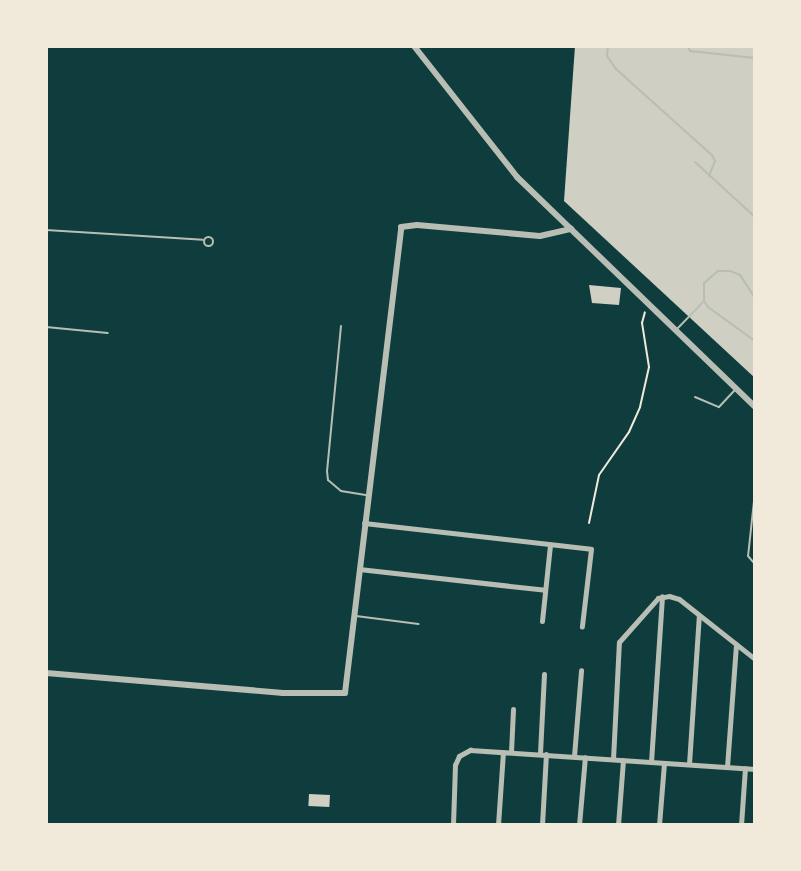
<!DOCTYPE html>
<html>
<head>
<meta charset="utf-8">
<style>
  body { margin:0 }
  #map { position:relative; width:801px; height:871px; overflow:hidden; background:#0f3d3e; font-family:"Archivo Narrow",sans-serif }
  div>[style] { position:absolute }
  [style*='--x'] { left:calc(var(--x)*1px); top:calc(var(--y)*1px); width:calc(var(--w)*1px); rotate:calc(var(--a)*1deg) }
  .building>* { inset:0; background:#cfcfc3; transform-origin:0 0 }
  .path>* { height:2px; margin:-1px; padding:0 1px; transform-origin:1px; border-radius:1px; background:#f1e9da }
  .service>* { height:2px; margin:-1px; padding:0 1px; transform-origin:1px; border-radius:1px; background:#b8beb3 }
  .service>.ring { margin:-1px; padding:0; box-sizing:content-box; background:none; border:2px solid #b8beb3; border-radius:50% }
  .minor>* { height:5px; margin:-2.5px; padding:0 2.5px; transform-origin:2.5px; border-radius:2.5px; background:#b8beb3 }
  .tertiary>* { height:6px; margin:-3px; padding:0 3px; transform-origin:3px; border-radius:3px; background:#b8beb3 }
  span { translate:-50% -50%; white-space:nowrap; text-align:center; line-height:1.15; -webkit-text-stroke:8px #f1e9da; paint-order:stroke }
  .frame { position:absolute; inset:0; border:48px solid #f1e9da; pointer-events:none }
</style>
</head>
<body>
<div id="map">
  <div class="building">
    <i style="clip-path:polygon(575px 46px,755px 46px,755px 378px,564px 201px)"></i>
    <i style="clip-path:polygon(589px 285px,621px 288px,619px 305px,592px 303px)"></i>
    <i style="left:309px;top:794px;width:21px;height:12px;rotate:3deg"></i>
  </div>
  <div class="path">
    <i style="--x:589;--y:523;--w:49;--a:-78.2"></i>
    <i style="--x:599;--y:475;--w:52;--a:-55.1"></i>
    <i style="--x:629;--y:432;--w:27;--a:-66"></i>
    <i style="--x:640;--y:407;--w:41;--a:-77.3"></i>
    <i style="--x:649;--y:367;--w:45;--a:-99"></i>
    <i style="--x:642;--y:323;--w:11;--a:-75"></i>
  </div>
  <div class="service">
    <i style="--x:608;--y:46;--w:10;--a:96"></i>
    <i style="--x:607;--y:56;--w:16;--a:55"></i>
    <i style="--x:616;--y:69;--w:129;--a:41.9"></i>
    <i style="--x:712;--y:155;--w:7;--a:63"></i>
    <i style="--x:715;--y:161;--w:16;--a:112"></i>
    <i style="--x:688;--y:46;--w:5;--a:68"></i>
    <i style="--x:690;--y:51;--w:65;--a:6.1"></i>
    <i style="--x:695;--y:162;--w:81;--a:42.5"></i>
    <i style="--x:46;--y:230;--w:157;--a:3.6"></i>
    <i class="ring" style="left:203.5px;top:236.5px;width:7px;height:7px"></i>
    <i style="--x:755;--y:298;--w:27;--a:-123"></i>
    <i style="--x:740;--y:275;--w:11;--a:-158"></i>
    <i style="--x:730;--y:271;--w:12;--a:180"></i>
    <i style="--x:718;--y:271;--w:18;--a:139"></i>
    <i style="--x:704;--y:283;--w:18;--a:90"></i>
    <i style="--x:704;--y:301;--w:7;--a:56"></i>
    <i style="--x:708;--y:307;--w:58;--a:35.9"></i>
    <i style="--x:341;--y:326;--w:146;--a:95.5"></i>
    <i style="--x:327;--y:471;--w:9;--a:84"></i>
    <i style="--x:328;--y:480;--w:17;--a:40"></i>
    <i style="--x:341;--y:491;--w:25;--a:9"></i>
    <i style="--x:46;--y:327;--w:62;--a:5.5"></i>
    <i style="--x:677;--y:329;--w:37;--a:-46"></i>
    <i style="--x:695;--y:397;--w:26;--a:23"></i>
    <i style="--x:719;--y:407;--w:25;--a:-47"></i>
    <i style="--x:755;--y:492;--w:64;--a:96.2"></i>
    <i style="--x:748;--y:556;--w:11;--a:49"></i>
    <i style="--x:356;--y:616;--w:63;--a:7.4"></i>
  </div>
  <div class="minor">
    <i style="--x:364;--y:523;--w:228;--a:6.5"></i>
    <i style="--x:591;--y:549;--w:78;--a:96.7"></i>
    <i style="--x:359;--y:569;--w:187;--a:6.4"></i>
    <i style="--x:542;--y:621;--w:76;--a:-84"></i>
    <i style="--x:511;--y:752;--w:43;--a:-87.3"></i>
    <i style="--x:540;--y:753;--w:79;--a:-87.1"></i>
    <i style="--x:574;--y:756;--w:86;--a:-85.3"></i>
    <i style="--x:613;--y:759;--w:117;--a:-87.1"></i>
    <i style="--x:619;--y:642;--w:59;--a:-48.4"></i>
    <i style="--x:658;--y:598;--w:11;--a:-10"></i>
    <i style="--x:669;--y:596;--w:10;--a:17"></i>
    <i style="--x:679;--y:599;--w:97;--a:38.3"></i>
    <i style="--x:651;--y:762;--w:166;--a:-86.2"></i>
    <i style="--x:689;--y:764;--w:149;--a:-86.2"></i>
    <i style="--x:727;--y:767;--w:123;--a:-85.8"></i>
    <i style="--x:453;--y:825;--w:60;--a:-88.1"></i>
    <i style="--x:455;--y:765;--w:10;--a:-66"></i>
    <i style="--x:459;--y:756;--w:13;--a:-29"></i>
    <i style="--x:470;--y:750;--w:286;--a:3.8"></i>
    <i style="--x:498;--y:825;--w:73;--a:-86.1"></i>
    <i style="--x:542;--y:825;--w:71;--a:-86.8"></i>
    <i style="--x:579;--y:825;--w:68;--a:-85"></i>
    <i style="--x:618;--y:825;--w:65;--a:-85.6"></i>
    <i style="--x:659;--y:825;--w:62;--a:-85.4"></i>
    <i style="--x:741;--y:825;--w:57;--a:-86"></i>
  </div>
  <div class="tertiary">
    <i style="--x:414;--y:46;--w:167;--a:51.8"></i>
    <i style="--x:517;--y:177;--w:331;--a:44"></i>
    <i style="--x:46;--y:673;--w:238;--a:4.8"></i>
    <i style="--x:283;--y:693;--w:62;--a:0"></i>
    <i style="--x:345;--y:693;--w:469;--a:-83.1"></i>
    <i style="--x:401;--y:227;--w:16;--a:-7"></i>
    <i style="--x:417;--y:225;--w:123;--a:5.1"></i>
    <i style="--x:540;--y:236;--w:32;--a:-13"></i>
  </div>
  <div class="frame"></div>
</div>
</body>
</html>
